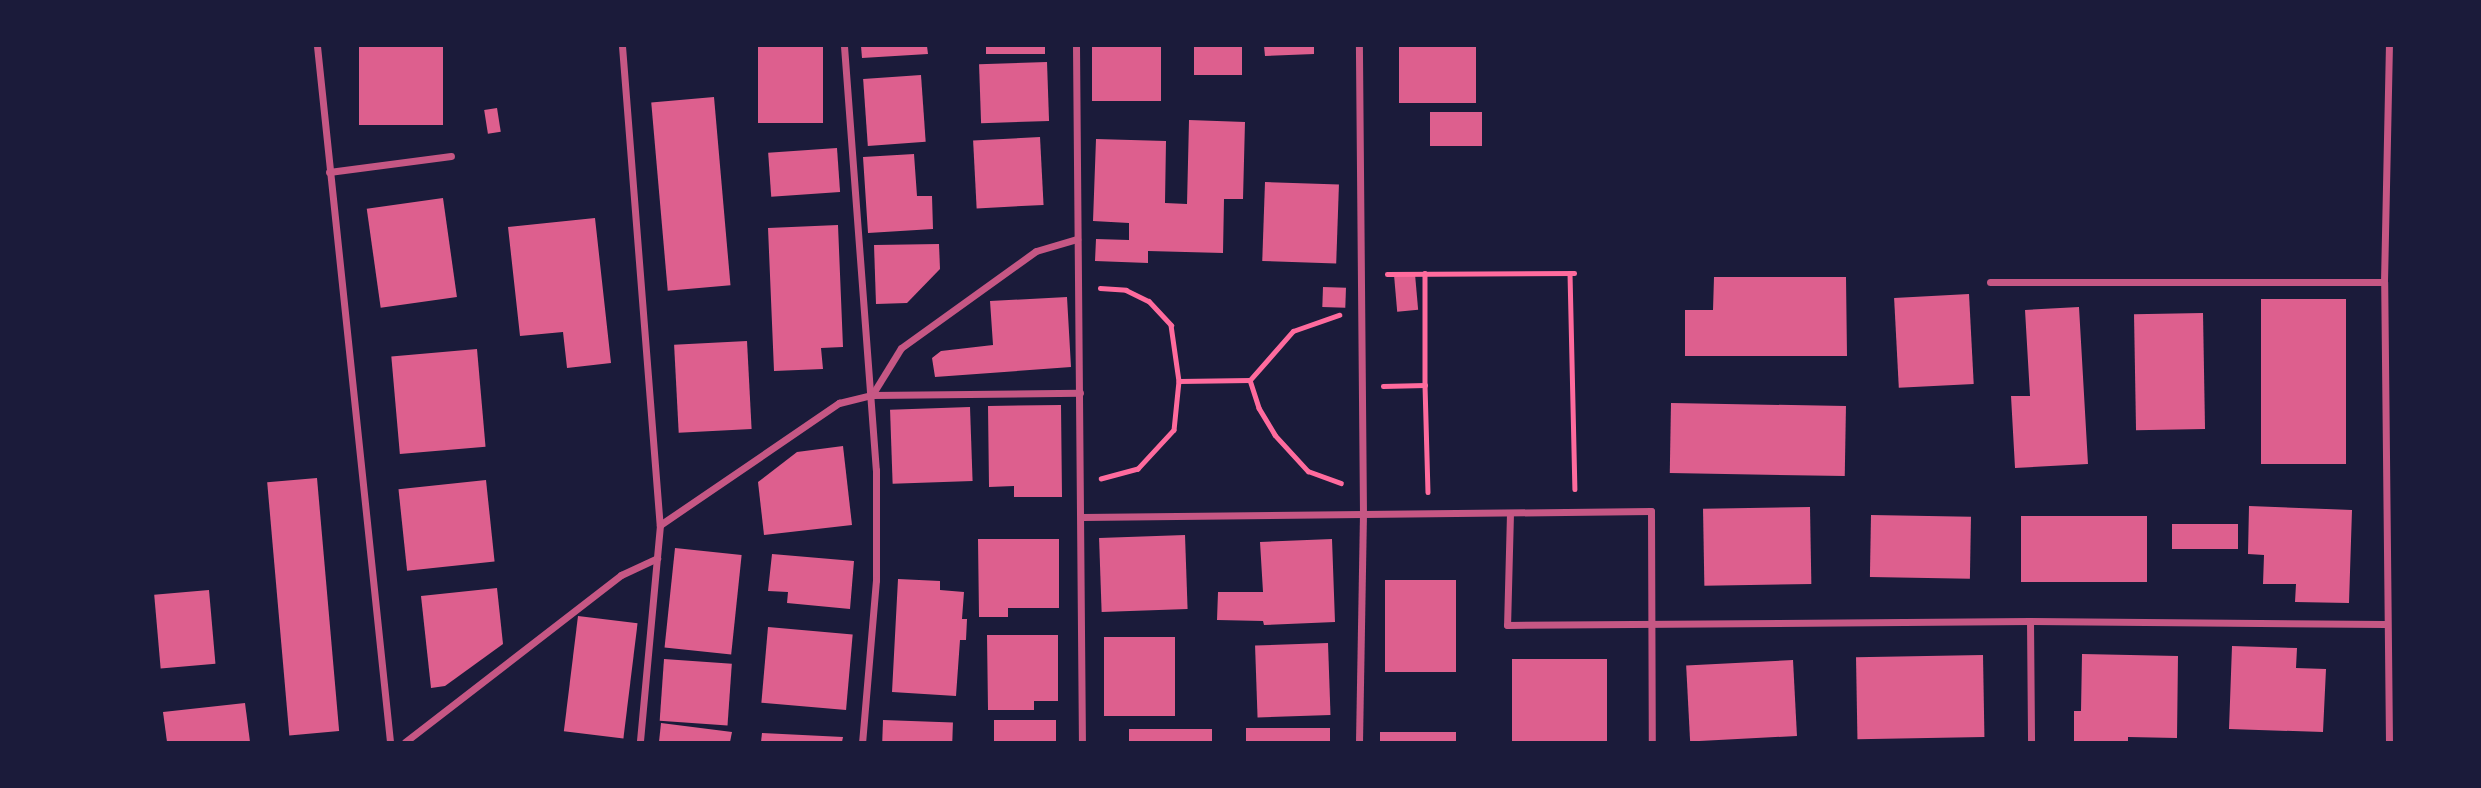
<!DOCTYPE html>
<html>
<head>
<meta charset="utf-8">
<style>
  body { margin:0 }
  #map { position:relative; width:2481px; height:788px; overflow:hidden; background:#1b1b3a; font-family:Lato,sans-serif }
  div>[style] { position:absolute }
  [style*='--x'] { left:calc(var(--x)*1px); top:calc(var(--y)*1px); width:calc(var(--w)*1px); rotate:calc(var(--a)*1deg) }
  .building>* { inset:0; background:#dd5f8e; transform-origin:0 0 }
  .path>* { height:4.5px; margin:-2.25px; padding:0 2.25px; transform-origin:2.25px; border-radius:2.25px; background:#ff6b9d }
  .minor>* { height:7px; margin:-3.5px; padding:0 3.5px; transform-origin:3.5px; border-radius:3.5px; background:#c65784 }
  span { translate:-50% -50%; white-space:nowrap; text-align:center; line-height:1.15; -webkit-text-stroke:5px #1b1b3a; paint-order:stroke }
  .frame { position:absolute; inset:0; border:47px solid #1b1b3a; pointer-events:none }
</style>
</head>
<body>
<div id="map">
  <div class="building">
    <i style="left:359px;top:46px;width:84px;height:79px"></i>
    <i style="left:758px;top:46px;width:65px;height:77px"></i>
    <i style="clip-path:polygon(861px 46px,927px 46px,928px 54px,862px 58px)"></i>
    <i style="left:986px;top:46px;width:59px;height:8px"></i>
    <i style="left:1092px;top:46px;width:69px;height:55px"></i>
    <i style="left:1194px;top:46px;width:48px;height:29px"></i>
    <i style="clip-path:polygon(1264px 46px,1314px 46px,1314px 54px,1265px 56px)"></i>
    <i style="left:1399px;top:46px;width:77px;height:57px"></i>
    <i style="left:1047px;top:62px;width:59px;height:68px;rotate:88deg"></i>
    <i style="left:921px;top:75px;width:67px;height:58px;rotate:86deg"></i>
    <i style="left:714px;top:97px;width:189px;height:63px;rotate:85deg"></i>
    <i style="left:497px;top:108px;width:24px;height:13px;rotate:81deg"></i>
    <i style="left:1430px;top:112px;width:52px;height:34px"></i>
    <i style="clip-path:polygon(1189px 120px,1245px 122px,1243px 199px,1224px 199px,1223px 253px,1148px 251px,1148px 263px,1095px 261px,1096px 239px,1129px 240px,1129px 223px,1093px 221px,1096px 139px,1166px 141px,1165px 203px,1187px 204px)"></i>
    <i style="left:1040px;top:137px;width:68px;height:67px;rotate:87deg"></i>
    <i style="left:837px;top:148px;width:44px;height:69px;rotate:86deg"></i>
    <i style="clip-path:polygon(914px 154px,917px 196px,932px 196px,933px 229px,868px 233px,863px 157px)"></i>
    <i style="left:1265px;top:182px;width:74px;height:79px;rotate:2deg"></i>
    <i style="left:443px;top:198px;width:100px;height:77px;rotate:82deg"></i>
    <i style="clip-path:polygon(595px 218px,611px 363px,567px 368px,563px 332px,520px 336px,508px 227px)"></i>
    <i style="clip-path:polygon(838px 225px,843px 347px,821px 348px,823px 369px,774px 371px,768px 228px)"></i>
    <i style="clip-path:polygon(939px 244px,940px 269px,907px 303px,876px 304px,874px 245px)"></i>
    <i style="left:1415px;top:274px;width:36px;height:21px;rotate:85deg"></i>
    <i style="clip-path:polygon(1714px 277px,1846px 277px,1847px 356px,1685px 356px,1685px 310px,1713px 310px)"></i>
    <i style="left:1323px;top:287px;width:23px;height:20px;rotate:2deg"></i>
    <i style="left:1969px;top:294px;width:90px;height:75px;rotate:87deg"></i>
    <i style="clip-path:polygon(1067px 297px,1071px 367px,935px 377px,932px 358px,941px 351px,993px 345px,990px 301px)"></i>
    <i style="left:2261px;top:299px;width:85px;height:165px"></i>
    <i style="clip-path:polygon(2079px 307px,2088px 464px,2015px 468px,2011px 396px,2030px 396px,2025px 310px)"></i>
    <i style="left:2203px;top:313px;width:116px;height:69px;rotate:89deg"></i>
    <i style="left:747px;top:341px;width:88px;height:73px;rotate:87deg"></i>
    <i style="left:477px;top:349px;width:98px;height:86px;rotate:85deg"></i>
    <i style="left:1671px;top:403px;width:175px;height:70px;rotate:1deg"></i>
    <i style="clip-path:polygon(1061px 405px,1062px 497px,1014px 497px,1014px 486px,989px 487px,988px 406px)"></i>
    <i style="left:970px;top:407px;width:74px;height:80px;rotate:88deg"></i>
    <i style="clip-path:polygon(843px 446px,852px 525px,764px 535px,758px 482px,797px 452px)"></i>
    <i style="left:317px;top:478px;width:254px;height:50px;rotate:85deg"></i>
    <i style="left:486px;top:480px;width:82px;height:88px;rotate:84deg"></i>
    <i style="clip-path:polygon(2249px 506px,2352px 510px,2349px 603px,2295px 602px,2296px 584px,2263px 584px,2264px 555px,2248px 554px)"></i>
    <i style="left:1810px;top:507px;width:77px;height:107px;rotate:89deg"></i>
    <i style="left:1871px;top:515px;width:100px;height:62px;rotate:1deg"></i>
    <i style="left:2021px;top:516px;width:126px;height:66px"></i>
    <i style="left:2172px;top:524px;width:66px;height:25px"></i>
    <i style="left:1185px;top:535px;width:74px;height:86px;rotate:88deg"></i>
    <i style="clip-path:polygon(978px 539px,1059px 539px,1059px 608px,1008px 608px,1008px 617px,979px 617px)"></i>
    <i style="clip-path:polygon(1332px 539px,1335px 622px,1264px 625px,1263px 621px,1217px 620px,1218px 592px,1263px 592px,1260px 542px)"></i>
    <i style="left:675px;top:548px;width:67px;height:100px;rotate:6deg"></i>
    <i style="clip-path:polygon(772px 554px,854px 561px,850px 609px,787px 603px,788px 592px,768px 591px)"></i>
    <i style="clip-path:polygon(898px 579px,940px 581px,940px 590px,964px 592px,962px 619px,967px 619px,966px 640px,960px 640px,956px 696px,892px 692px)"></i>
    <i style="left:1385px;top:580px;width:71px;height:92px"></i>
    <i style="clip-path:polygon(497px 588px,503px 644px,445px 686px,431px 688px,421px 596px)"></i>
    <i style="left:209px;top:590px;width:74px;height:55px;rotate:85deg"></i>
    <i style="left:578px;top:616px;width:60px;height:116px;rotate:7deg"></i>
    <i style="left:768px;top:627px;width:85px;height:76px;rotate:5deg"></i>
    <i style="clip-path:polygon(987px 635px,1058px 635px,1058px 701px,1034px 701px,1034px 710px,988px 710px)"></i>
    <i style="left:1104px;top:637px;width:71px;height:79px"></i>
    <i style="left:1328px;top:643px;width:72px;height:73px;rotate:88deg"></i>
    <i style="clip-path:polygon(2232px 646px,2297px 648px,2296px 668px,2326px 669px,2323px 732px,2229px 729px)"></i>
    <i style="clip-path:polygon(2082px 654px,2178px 656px,2177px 738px,2128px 737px,2128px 742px,2074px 742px,2074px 711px,2081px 711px)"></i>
    <i style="left:1983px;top:655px;width:82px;height:127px;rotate:89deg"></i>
    <i style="left:664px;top:659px;width:68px;height:62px;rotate:4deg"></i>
    <i style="left:1607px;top:659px;width:82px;height:95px;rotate:90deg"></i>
    <i style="left:1793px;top:660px;width:76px;height:107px;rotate:87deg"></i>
    <i style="clip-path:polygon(245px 703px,250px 742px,167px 742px,163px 712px)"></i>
    <i style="left:883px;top:720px;width:70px;height:22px;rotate:2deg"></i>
    <i style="left:994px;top:720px;width:62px;height:22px"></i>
    <i style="clip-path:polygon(661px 723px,732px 732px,730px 742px,659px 742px)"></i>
    <i style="left:1246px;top:728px;width:84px;height:14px"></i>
    <i style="left:1129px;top:729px;width:83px;height:13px"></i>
    <i style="left:1380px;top:732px;width:76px;height:10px"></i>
    <i style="clip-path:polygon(762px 733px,843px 737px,842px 742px,761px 742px)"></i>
  </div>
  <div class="path">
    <i style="--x:1425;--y:273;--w:112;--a:90"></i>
    <i style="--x:1570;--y:273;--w:216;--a:88.7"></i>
    <i style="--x:1387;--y:274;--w:187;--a:-0.3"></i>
    <i style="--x:1100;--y:288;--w:26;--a:4"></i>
    <i style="--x:1126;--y:290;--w:25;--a:26"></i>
    <i style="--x:1149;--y:301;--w:33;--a:47"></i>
    <i style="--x:1171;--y:325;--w:57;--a:81.9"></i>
    <i style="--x:1179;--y:381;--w:49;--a:95.8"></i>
    <i style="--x:1174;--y:430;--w:53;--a:132.7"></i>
    <i style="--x:1138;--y:469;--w:38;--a:165"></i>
    <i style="--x:1250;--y:380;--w:65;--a:-48.7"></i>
    <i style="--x:1293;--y:331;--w:49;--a:-19.2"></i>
    <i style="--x:1179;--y:381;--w:71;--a:-0.8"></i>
    <i style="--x:1250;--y:380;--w:29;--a:72"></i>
    <i style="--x:1259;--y:408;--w:31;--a:59"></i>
    <i style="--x:1275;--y:435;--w:49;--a:47.5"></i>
    <i style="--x:1308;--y:471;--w:35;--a:20"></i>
    <i style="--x:1383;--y:386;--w:42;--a:-1.4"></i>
    <i style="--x:1425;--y:385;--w:107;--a:88.4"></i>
  </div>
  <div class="minor">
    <i style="--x:317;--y:46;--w:700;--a:84.01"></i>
    <i style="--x:622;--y:46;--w:481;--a:85.5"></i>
    <i style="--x:660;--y:525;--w:218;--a:95.3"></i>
    <i style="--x:844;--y:46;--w:425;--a:85.7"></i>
    <i style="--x:876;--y:470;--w:110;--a:90"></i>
    <i style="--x:876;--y:580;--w:163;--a:94.9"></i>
    <i style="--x:1076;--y:46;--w:696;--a:89.51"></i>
    <i style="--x:329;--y:172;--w:123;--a:-7.5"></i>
    <i style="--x:1990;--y:282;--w:394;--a:0"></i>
    <i style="--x:872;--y:395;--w:55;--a:-58.3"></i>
    <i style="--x:901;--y:348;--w:166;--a:-35.7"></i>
    <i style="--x:1036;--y:251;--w:43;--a:-16.3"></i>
    <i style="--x:1510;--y:513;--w:112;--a:91.5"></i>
    <i style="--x:1507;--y:625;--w:523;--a:-0.44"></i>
    <i style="--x:2030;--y:621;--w:355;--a:0.5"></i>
    <i style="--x:1082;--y:517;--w:569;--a:-0.6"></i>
    <i style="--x:1651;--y:511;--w:231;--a:89.8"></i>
    <i style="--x:660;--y:525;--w:217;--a:-34.3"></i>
    <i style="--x:839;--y:403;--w:34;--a:-14"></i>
    <i style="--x:872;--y:395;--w:208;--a:-0.6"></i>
    <i style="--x:2030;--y:621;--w:121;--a:89.5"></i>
    <i style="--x:405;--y:742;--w:273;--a:-37.7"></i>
    <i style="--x:621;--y:575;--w:40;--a:-25"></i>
    <i style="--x:1359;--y:742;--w:228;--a:-89"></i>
    <i style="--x:1363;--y:514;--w:468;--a:-90.5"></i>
    <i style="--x:2389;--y:742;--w:460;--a:-90.6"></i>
    <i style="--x:2384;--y:282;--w:236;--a:-88.8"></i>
  </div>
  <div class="frame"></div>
</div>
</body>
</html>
